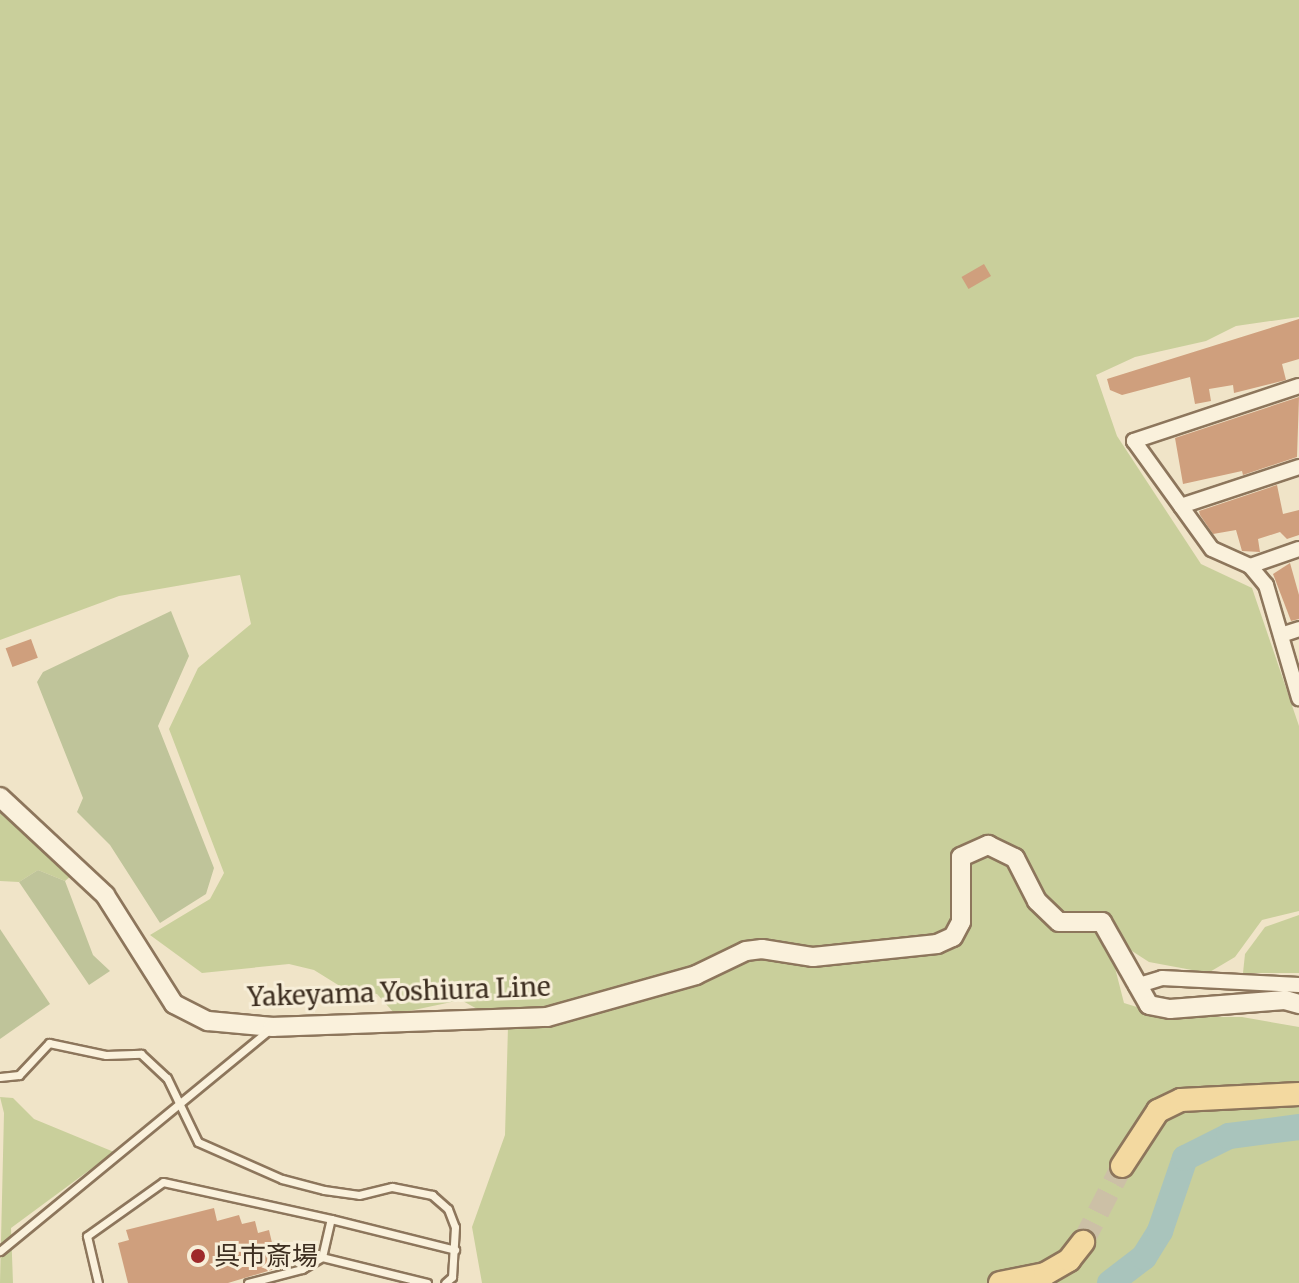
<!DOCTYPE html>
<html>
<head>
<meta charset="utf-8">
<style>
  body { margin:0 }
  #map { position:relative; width:1299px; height:1283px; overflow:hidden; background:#f0e4c8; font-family:Merriweather,"Noto Sans JP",serif }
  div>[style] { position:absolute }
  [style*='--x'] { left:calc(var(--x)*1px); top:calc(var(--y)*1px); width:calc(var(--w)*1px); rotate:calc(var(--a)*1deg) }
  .green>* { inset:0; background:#c9cf9b }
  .cemetery>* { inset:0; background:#bfc49a }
  .river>* { height:26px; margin:-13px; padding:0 13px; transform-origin:13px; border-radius:13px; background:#a9c4bc }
  .building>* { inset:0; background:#cf9f7d; transform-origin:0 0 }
  .primary-tunnel>* { height:22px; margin-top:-11px; transform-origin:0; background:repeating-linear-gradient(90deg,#ccc0a6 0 22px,transparent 0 33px) }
  .roads { filter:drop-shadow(2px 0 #8d765c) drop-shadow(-2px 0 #8d765c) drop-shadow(0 2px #8d765c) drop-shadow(0 -2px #8d765c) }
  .lane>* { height:7px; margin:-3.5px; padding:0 3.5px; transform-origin:3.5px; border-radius:3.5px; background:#faf1dc }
  .street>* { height:14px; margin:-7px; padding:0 7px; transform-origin:7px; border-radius:7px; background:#faf1dc }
  .secondary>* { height:18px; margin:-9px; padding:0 9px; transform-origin:9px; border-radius:9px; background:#faf1dc }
  .primary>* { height:22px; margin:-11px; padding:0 11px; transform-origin:11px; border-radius:11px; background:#f3d9a0 }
  .dots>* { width:22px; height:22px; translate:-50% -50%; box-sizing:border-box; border:4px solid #f7eed8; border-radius:50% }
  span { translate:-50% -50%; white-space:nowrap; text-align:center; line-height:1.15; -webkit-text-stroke:6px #f7eed8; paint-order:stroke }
  .street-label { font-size:26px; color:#3d2e20 }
  .poi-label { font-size:26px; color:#3d2e20 }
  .left { translate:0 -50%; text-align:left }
</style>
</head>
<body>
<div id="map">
  <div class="green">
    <i style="clip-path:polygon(0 0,1299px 0,1299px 317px,1236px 326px,1206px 341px,1135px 357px,1096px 375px,1117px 436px,1201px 564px,1252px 588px,1299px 726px,1299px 911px,1262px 920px,1235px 957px,1208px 973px,1149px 962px,1118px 942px,1112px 956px,1124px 1003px,1169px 1017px,1242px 1017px,1299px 1027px,1299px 1283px,482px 1283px,472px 1227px,505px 1135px,508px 1026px,461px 1000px,395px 1014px,377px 994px,343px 988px,314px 970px,289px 964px,202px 973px,150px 935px,210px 899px,224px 873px,169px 729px,198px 668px,251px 624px,240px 575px,119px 596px,0 640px)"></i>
    <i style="clip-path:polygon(0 809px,77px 871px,65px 881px,38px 870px,19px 882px,0 881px)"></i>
    <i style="clip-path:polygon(1299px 915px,1299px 973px,1243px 973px,1245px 954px,1265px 927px)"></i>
    <i style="clip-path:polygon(0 1097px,13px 1098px,34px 1119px,114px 1152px,11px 1228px,13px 1283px,0 1283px,4px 1113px)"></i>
  </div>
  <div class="cemetery">
    <i style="clip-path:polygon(171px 611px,189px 656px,158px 726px,214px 868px,206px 894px,160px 923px,110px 845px,77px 812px,83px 798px,37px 682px,43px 672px)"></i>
    <i style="clip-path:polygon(38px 870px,65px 881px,93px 955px,110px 971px,89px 985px,19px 882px)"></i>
    <i style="clip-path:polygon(0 929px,50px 1004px,0 1039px)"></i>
  </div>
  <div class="river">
    <i style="--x:1110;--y:1283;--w:43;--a:-37.4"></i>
    <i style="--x:1144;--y:1257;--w:31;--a:-58"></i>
    <i style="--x:1160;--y:1231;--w:77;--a:-71.1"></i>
    <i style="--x:1185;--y:1158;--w:49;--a:-26.6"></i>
    <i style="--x:1229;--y:1136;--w:71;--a:-7.3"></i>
  </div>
  <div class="building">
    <i style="left:984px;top:264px;width:14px;height:26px;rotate:60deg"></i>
    <i style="clip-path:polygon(1299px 319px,1299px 359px,1282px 364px,1286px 380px,1234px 393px,1233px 385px,1209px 389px,1211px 401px,1195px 404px,1190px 377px,1122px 395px,1110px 390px,1107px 379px)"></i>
    <i style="clip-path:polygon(1299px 397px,1297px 457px,1243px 475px,1242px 471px,1183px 484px,1175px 438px)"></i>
    <i style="clip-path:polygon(1277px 485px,1283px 514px,1299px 510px,1299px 535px,1287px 539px,1280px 532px,1258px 539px,1260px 552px,1242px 551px,1236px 530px,1213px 534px,1200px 515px,1199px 511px)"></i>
    <i style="clip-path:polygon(1290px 563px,1299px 595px,1299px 619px,1291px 621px,1273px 574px)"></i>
    <i style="left:31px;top:639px;width:20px;height:27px;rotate:70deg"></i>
    <i style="clip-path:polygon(214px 1208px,217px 1221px,239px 1215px,242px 1224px,255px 1221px,258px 1233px,269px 1230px,278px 1268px,228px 1283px,128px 1283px,118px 1243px,129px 1240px,126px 1230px)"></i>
  </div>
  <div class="primary-tunnel">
    <i style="--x:1083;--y:1242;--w:85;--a:-62.8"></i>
  </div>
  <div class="roads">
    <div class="lane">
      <i style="--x:0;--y:1077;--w:19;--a:-6"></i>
      <i style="--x:19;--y:1075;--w:44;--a:-46.8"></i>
      <i style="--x:49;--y:1043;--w:58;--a:11.9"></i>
      <i style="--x:106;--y:1055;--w:35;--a:-2"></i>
      <i style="--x:141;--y:1054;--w:35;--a:43"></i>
      <i style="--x:167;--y:1078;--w:71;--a:64.2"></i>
      <i style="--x:198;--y:1142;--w:92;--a:23.8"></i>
      <i style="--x:282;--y:1179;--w:43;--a:14.7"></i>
      <i style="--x:324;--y:1190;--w:35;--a:8"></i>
      <i style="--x:359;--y:1195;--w:34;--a:-14"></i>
      <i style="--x:392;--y:1187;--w:41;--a:11.3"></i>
      <i style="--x:432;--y:1195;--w:21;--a:41"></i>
      <i style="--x:448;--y:1209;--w:19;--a:69"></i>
      <i style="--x:455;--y:1227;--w:50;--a:93.4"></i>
      <i style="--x:452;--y:1277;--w:9;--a:139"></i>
      <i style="--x:0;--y:1251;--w:347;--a:-39.4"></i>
      <i style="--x:98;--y:1283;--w:48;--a:-103.2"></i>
      <i style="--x:87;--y:1236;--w:93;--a:-35.4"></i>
      <i style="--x:163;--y:1182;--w:172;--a:12.4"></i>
      <i style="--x:248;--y:1283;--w:56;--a:-14.5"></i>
      <i style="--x:302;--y:1269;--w:23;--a:-31"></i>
      <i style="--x:427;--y:1283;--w:108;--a:-166.1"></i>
      <i style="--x:322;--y:1257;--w:39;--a:-77"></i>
      <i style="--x:331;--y:1219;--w:128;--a:14"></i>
    </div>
    <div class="street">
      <i style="--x:1299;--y:386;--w:174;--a:161.6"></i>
      <i style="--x:1134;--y:441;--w:133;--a:54.2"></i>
      <i style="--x:1212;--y:549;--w:42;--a:24.1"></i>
      <i style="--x:1250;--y:566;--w:52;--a:-19.1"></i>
      <i style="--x:1181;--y:506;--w:124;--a:-18.3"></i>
      <i style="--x:1250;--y:566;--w:25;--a:50"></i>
      <i style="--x:1266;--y:585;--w:118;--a:73.7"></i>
      <i style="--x:1281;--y:635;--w:19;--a:-18"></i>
      <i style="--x:1136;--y:986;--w:27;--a:-17"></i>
      <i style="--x:1162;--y:978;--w:137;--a:2.9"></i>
    </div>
    <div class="secondary">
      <i style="--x:0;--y:797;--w:144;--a:43"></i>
      <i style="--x:105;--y:895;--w:129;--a:57.7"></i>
      <i style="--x:174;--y:1004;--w:38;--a:27"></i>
      <i style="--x:208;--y:1021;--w:65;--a:5.3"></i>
      <i style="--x:273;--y:1027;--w:274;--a:-2.1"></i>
      <i style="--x:547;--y:1017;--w:155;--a:-15.7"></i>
      <i style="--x:696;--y:975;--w:55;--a:-25.6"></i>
      <i style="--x:746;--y:951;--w:16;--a:-7"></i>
      <i style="--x:762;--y:949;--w:52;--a:8.9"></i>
      <i style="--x:813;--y:957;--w:125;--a:-6"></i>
      <i style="--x:937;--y:944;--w:17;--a:-24"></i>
      <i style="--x:953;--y:937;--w:17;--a:-62"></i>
      <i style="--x:961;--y:922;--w:65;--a:-90"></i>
      <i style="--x:961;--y:857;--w:30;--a:-24"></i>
      <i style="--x:988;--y:845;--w:30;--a:26"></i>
      <i style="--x:1015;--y:858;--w:48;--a:62.9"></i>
      <i style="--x:1037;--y:901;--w:30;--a:44"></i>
      <i style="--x:1059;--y:922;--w:43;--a:0"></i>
      <i style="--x:1102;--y:922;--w:95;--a:60.5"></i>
      <i style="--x:1149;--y:1005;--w:21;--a:11"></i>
      <i style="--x:1170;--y:1009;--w:115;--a:-4.5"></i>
      <i style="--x:1285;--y:1000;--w:15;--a:16"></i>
    </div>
    <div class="primary">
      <i style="--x:1122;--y:1166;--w:66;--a:-56.8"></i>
      <i style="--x:1158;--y:1111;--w:25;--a:-26"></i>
      <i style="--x:1181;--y:1100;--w:118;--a:-2.9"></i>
      <i style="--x:1000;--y:1283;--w:46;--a:-11.3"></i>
      <i style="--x:1045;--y:1274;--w:28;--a:-30"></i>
      <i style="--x:1069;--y:1260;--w:23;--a:-52"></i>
    </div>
  </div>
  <div class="dots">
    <i style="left:198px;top:1256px;background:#9e2a2b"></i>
  </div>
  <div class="street-label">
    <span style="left:399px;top:992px;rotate:-2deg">Yakeyama Yoshiura Line</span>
  </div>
  <div class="poi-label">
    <span class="left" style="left:214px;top:1256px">呉市斎場</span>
  </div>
</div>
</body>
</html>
